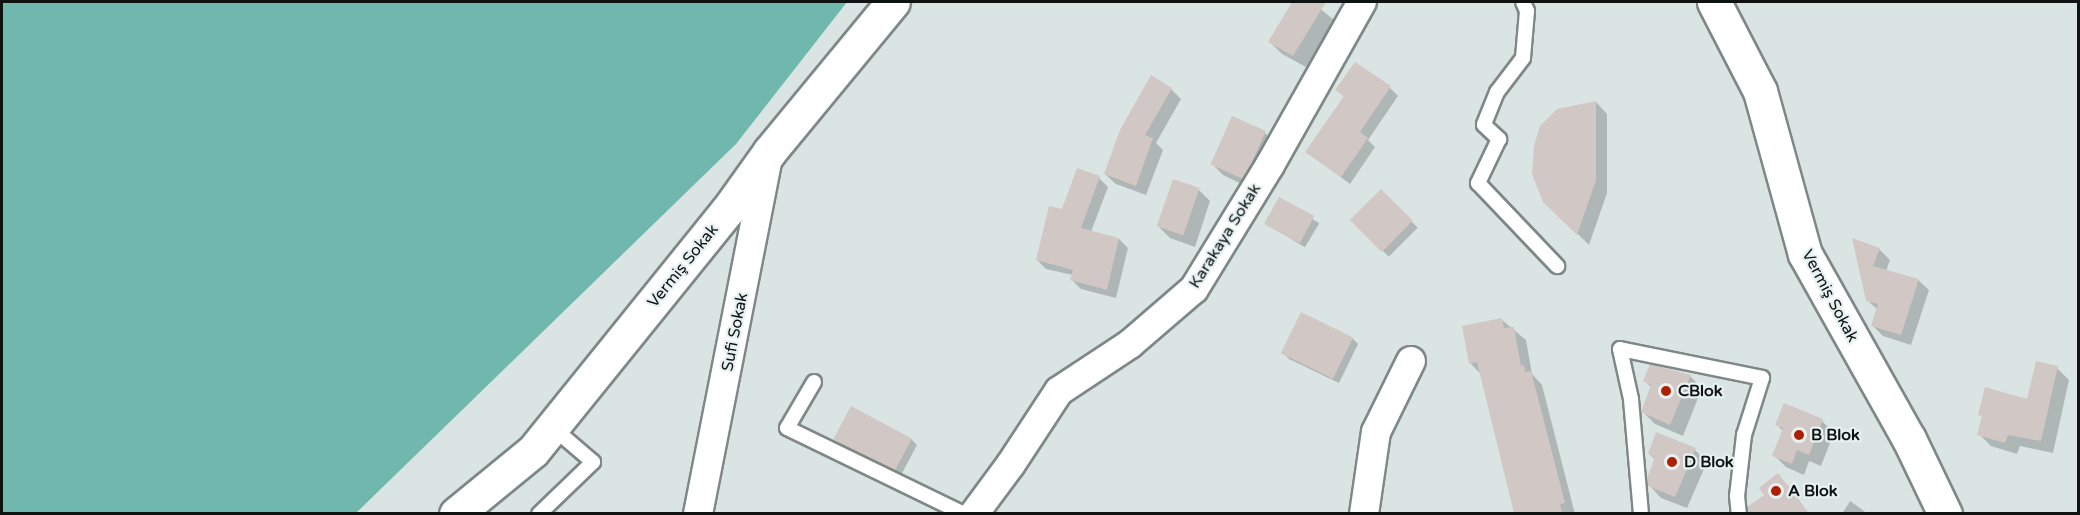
<!DOCTYPE html>
<html>
<head>
<meta charset="utf-8">
<style>
  body { margin:0 }
  #map { position:relative; width:2080px; height:515px; overflow:hidden; background:#dae5e3; font-family:"Varela Round",sans-serif }
  div>[style] { position:absolute }
  [style*='--x'] { left:calc(var(--x)*1px); top:calc(var(--y)*1px); width:calc(var(--w)*1px); rotate:calc(var(--a)*1deg) }
  .forest>* { inset:0; background:#70b7ad }
  .shadow>* { inset:0; background:#0003; transform-origin:0 0 }
  .building>* { inset:0; background:#d1c7c5; transform-origin:0 0 }
  .roads { filter:drop-shadow(2px 0 #7e8886) drop-shadow(-2px 0 #7e8886) drop-shadow(0 2px #7e8886) drop-shadow(0 -2px #7e8886) }
  .service>* { height:14px; margin:-7px; padding:0 7px; transform-origin:7px; border-radius:7px; background:#fff }
  .minor>* { height:28px; margin:-14px; padding:0 14px; transform-origin:14px; border-radius:14px; background:#fff }
  .tertiary>* { height:33px; margin:-16.5px; padding:0 16.5px; transform-origin:16.5px; border-radius:16.5px; background:#fff }
  .dots>* { width:16px; height:16px; translate:-50% -50%; box-sizing:border-box; border:3px solid #e7f2f0; border-radius:50% }
  span { translate:-50% -50%; white-space:nowrap; text-align:center; line-height:1.15; -webkit-text-stroke:4.5px #e7f2f0; paint-order:stroke }
  .street-label { font-size:16px; color:#0f1312 }
  .poi-label { font-size:16px; color:#0f1312; font-weight:700 }
  .left { translate:0 -50%; text-align:left }
  .frame { position:absolute; inset:0; border:3px solid #0f1312; pointer-events:none }
</style>
</head>
<body>
<div id="map">
  <div class="forest">
    <i style="clip-path:polygon(2px 2px,847px 2px,736px 144px,355px 514px,2px 513px)"></i>
  </div>
  <div class="shadow">
    <i style="clip-path:polygon(1294px 2px,1312px 2px,1334px 20px,1306px 67px,1282px 54px,1270px 42px)"></i>
    <i style="clip-path:polygon(1390px 88px,1398px 96px,1368px 140px,1375px 147px,1350px 184px,1307px 152px,1345px 97px,1337px 90px)"></i>
    <i style="clip-path:polygon(1171px 89px,1181px 99px,1156px 143px,1163px 150px,1146px 195px,1116px 184px,1105px 174px)"></i>
    <i style="clip-path:polygon(1596px 102px,1607px 114px,1607px 193px,1589px 245px,1544px 201px)"></i>
    <i style="clip-path:polygon(1265px 133px,1277px 145px,1254px 190px,1223px 175px,1211px 163px)"></i>
    <i style="clip-path:polygon(1099px 178px,1108px 187px,1091px 232px,1119px 239px,1128px 248px,1116px 298px,1081px 289px,1072px 280px,1073px 275px,1046px 269px,1037px 260px,1063px 211px)"></i>
    <i style="clip-path:polygon(1198px 189px,1210px 201px,1195px 247px,1170px 238px,1158px 226px)"></i>
    <i style="left:1381px;top:191px;width:52px;height:41px;rotate:45deg"></i>
    <i style="left:1279px;top:199px;width:47px;height:28px;rotate:31deg"></i>
    <i style="clip-path:polygon(1854px 240px,1879px 249px,1890px 260px,1886px 271px,1918px 280px,1929px 290px,1911px 345px,1883px 336px,1873px 326px,1878px 310px,1867px 300px)"></i>
    <i style="clip-path:polygon(1502px 320px,1526px 340px,1532px 374px,1542px 385px,1575px 514px,1515px 514px,1481px 374px,1470px 363px)"></i>
    <i style="clip-path:polygon(1352px 338px,1358px 344px,1339px 383px,1289px 359px,1283px 353px)"></i>
    <i style="clip-path:polygon(2057px 368px,2069px 380px,2053px 453px,2020px 446px,2017px 454px,1991px 446px,1979px 434px,1983px 418px,1980px 414px,2029px 401px)"></i>
    <i style="clip-path:polygon(1690px 376px,1702px 388px,1683px 436px,1655px 424px,1643px 412px,1651px 387px,1645px 381px)"></i>
    <i style="clip-path:polygon(1822px 421px,1834px 433px,1821px 466px,1809px 461px,1804px 475px,1786px 467px,1774px 455px,1783px 431px,1777px 425px)"></i>
    <i style="clip-path:polygon(836px 439px,911px 439px,917px 445px,901px 475px,842px 445px)"></i>
    <i style="clip-path:polygon(1695px 450px,1707px 462px,1687px 508px,1661px 498px,1649px 485px,1656px 460px,1649px 454px)"></i>
    <i style="clip-path:polygon(1778px 475px,1789px 487px,1809px 514px,1748px 514px,1749px 508px,1766px 495px)"></i>
    <i style="clip-path:polygon(1850px 501px,1868px 514px,1842px 514px)"></i>
  </div>
  <div class="building">
    <i style="clip-path:polygon(1292px 2px,1326px 2px,1293px 56px,1268px 42px)"></i>
    <i style="clip-path:polygon(1355px 62px,1391px 86px,1360px 132px,1368px 138px,1341px 177px,1305px 152px,1344px 96px,1335px 90px)"></i>
    <i style="clip-path:polygon(1151px 75px,1172px 88px,1145px 135px,1153px 138px,1136px 186px,1104px 174px,1120px 130px)"></i>
    <i style="clip-path:polygon(1596px 101px,1596px 180px,1577px 235px,1543px 202px,1532px 174px,1534px 146px,1540px 126px,1557px 109px)"></i>
    <i style="left:1232px;top:116px;width:37px;height:53px;rotate:24deg"></i>
    <i style="clip-path:polygon(1077px 168px,1100px 176px,1081px 228px,1119px 238px,1107px 290px,1070px 280px,1073px 270px,1036px 260px,1049px 206px,1062px 209px)"></i>
    <i style="left:1173px;top:179px;width:28px;height:50px;rotate:19deg"></i>
    <i style="left:1381px;top:189px;width:45px;height:44px;rotate:45deg"></i>
    <i style="left:1279px;top:197px;width:40px;height:31px;rotate:28deg"></i>
    <i style="clip-path:polygon(1852px 238px,1880px 248px,1873px 266px,1919px 279px,1901px 335px,1871px 326px,1878px 304px,1866px 301px)"></i>
    <i style="left:1301px;top:312px;width:58px;height:46px;rotate:26deg"></i>
    <i style="clip-path:polygon(1502px 318px,1504px 328px,1514px 327px,1521px 366px,1524px 365px,1525px 372px,1531px 371px,1565px 503px,1560px 504px,1562px 513px,1514px 513px,1477px 362px,1469px 364px,1462px 326px)"></i>
    <i style="clip-path:polygon(2036px 361px,2058px 366px,2041px 441px,2008px 435px,2005px 443px,1977px 435px,1982px 416px,1978px 415px,1985px 387px,2027px 399px)"></i>
    <i style="clip-path:polygon(1650px 364px,1691px 375px,1670px 425px,1641px 412px,1651px 385px,1643px 381px)"></i>
    <i style="clip-path:polygon(1784px 403px,1823px 419px,1809px 455px,1797px 450px,1792px 464px,1772px 456px,1783px 428px,1775px 425px)"></i>
    <i style="left:851px;top:406px;width:69px;height:38px;rotate:28deg"></i>
    <i style="clip-path:polygon(1656px 432px,1696px 448px,1675px 497px,1648px 486px,1647px 478px,1655px 457px,1648px 454px)"></i>
    <i style="clip-path:polygon(1778px 473px,1808px 513px,1748px 513px,1747px 507px,1764px 495px,1759px 488px)"></i>
  </div>
  <div class="roads">
    <div class="service">
      <i style="--x:1523;--y:2;--w:10;--a:66"></i>
      <i style="--x:1527;--y:11;--w:47;--a:94.9"></i>
      <i style="--x:1523;--y:58;--w:43;--a:127.4"></i>
      <i style="--x:1497;--y:92;--w:35;--a:112"></i>
      <i style="--x:1484;--y:125;--w:21;--a:43"></i>
      <i style="--x:1499;--y:139;--w:49;--a:115.5"></i>
      <i style="--x:1478;--y:183;--w:115;--a:46.4"></i>
      <i style="--x:814;--y:382;--w:53;--a:120.4"></i>
      <i style="--x:787;--y:428;--w:197;--a:25.9"></i>
      <i style="--x:539;--y:514;--w:75;--a:-43.9"></i>
      <i style="--x:593;--y:462;--w:54;--a:-139.5"></i>
      <i style="--x:1641;--y:514;--w:115;--a:-95"></i>
      <i style="--x:1631;--y:399;--w:51;--a:-102.4"></i>
      <i style="--x:1620;--y:349;--w:145;--a:11.5"></i>
      <i style="--x:1762;--y:378;--w:60;--a:107.5"></i>
      <i style="--x:1744;--y:435;--w:61;--a:96.5"></i>
      <i style="--x:1737;--y:496;--w:18;--a:84"></i>
    </div>
    <div class="minor">
      <i style="--x:698;--y:514;--w:368;--a:-78.9"></i>
      <i style="--x:974;--y:514;--w:62;--a:-53.5"></i>
      <i style="--x:1011;--y:464;--w:87;--a:-56.7"></i>
      <i style="--x:1059;--y:391;--w:85;--a:-33.5"></i>
      <i style="--x:1130;--y:344;--w:84;--a:-40.7"></i>
      <i style="--x:1194;--y:289;--w:145;--a:-58.5"></i>
      <i style="--x:1270;--y:165;--w:187;--a:-60.6"></i>
      <i style="--x:1364;--y:514;--w:83;--a:-81.7"></i>
      <i style="--x:1376;--y:432;--w:79;--a:-63.8"></i>
    </div>
    <div class="tertiary">
      <i style="--x:1714;--y:2;--w:100;--a:62.7"></i>
      <i style="--x:1760;--y:91;--w:169;--a:74.6"></i>
      <i style="--x:1805;--y:254;--w:212;--a:60.7"></i>
      <i style="--x:1909;--y:439;--w:83;--a:64.4"></i>
      <i style="--x:456;--y:514;--w:99;--a:-39.3"></i>
      <i style="--x:533;--y:451;--w:309;--a:-51.1"></i>
      <i style="--x:727;--y:211;--w:74;--a:-54.4"></i>
      <i style="--x:770;--y:151;--w:193;--a:-50.5"></i>
    </div>
  </div>
  <div class="dots">
    <i style="left:1666px;top:391px;background:#ae2002"></i>
    <i style="left:1799px;top:435px;background:#ae2002"></i>
    <i style="left:1672px;top:462px;background:#ae2002"></i>
    <i style="left:1776px;top:491px;background:#ae2002"></i>
  </div>
  <div class="street-label">
    <span style="left:1225px;top:236px;rotate:-58deg">Karakaya Sokak</span>
    <span style="left:683px;top:266px;rotate:-51deg">Vermiş Sokak</span>
    <span style="left:1830px;top:296px;rotate:62deg">Vermiş Sokak</span>
    <span style="left:735px;top:332px;rotate:-79deg">Sufi Sokak</span>
  </div>
  <div class="poi-label">
    <span class="left" style="left:1678px;top:391px">CBlok</span>
    <span class="left" style="left:1811px;top:435px">B Blok</span>
    <span class="left" style="left:1684px;top:462px">D Blok</span>
    <span class="left" style="left:1788px;top:491px">A Blok</span>
  </div>
  <div class="frame"></div>
</div>
</body>
</html>
